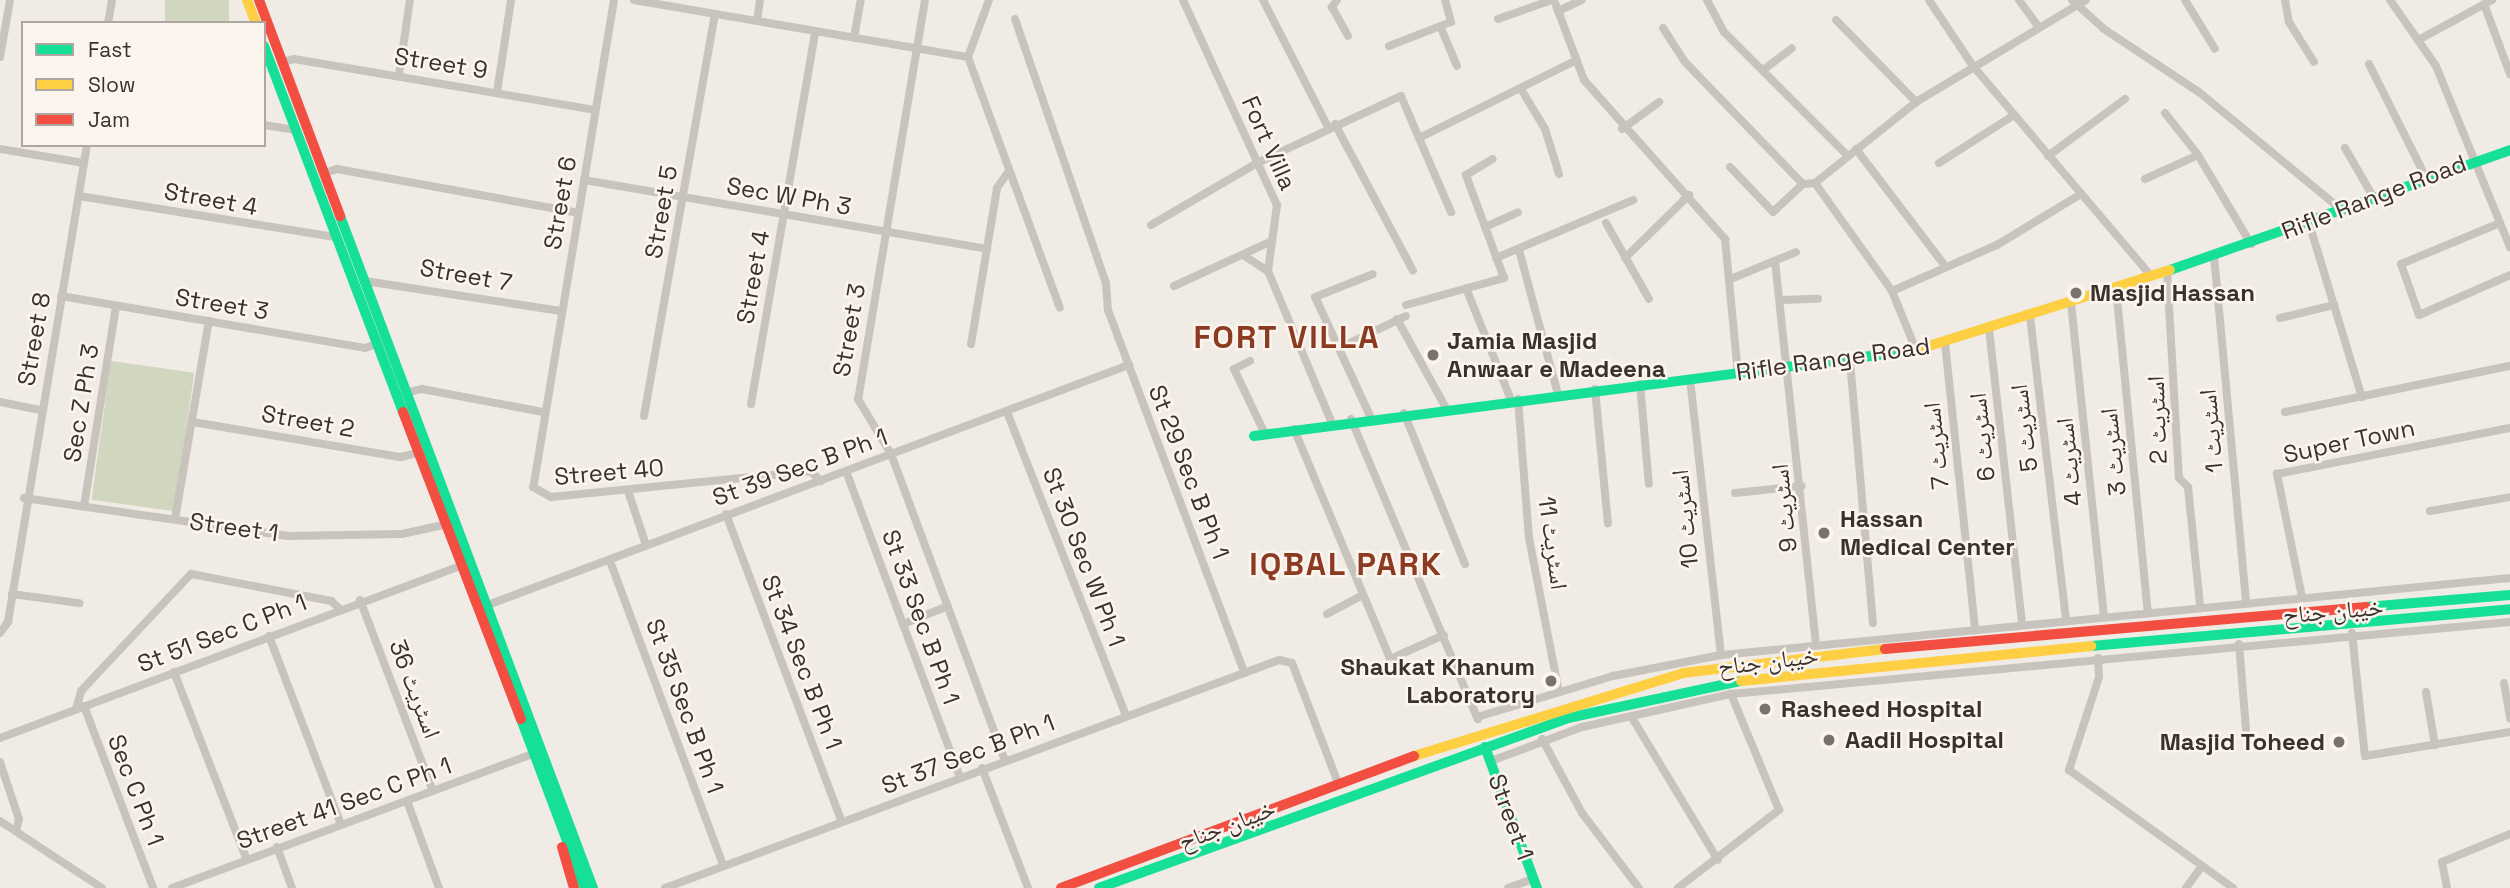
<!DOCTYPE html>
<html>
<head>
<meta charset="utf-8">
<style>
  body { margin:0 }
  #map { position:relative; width:2510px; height:888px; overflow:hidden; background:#f0ebe5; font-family:"Space Grotesk","Noto Naskh Arabic",sans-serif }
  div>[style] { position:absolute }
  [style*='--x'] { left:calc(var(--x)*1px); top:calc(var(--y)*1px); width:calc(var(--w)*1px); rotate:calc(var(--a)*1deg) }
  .green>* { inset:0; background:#d1d6bf; transform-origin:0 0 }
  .street>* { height:8px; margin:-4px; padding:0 4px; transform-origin:4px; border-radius:4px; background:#c9c3be }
  .fast>* { height:10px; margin:-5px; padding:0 5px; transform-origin:5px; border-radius:5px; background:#16e098 }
  .slow>* { height:10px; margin:-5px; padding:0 5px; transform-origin:5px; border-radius:5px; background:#ffcf43 }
  .jam>* { height:10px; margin:-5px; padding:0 5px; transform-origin:5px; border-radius:5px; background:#f24e42 }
  .dots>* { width:19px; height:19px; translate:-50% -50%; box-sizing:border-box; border:4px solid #fbf5ee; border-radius:50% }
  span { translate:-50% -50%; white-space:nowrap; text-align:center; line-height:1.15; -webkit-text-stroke:5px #fbf5ee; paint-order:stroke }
  .street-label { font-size:24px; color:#3b302b }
  .poi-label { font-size:24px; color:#3b302b; font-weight:700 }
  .left { translate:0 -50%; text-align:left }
  .right { translate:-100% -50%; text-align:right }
  .district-label { font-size:32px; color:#8c3b22; font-weight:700; letter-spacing:2px }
  .legend { position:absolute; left:21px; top:21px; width:245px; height:126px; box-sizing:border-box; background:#fbf5ee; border:2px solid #aea6a0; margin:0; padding:9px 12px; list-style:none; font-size:21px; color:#3b302b }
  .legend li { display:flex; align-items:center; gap:14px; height:35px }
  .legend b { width:35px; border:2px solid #aea6a0 }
</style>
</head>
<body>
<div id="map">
  <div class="green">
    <i style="left:165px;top:0;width:64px;height:23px"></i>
    <i style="left:111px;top:361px;width:84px;height:140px;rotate:8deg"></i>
  </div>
  <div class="street">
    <i style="--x:614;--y:0;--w:494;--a:99.4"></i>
    <i style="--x:533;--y:487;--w:21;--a:29"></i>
    <i style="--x:551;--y:497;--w:260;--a:-5.7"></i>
    <i style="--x:810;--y:471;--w:15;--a:42"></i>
    <i style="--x:634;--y:0;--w:339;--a:9.7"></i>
    <i style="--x:925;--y:0;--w:405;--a:99.5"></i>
    <i style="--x:858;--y:399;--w:64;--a:59"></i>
    <i style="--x:891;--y:454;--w:327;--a:69.6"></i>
    <i style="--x:1183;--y:0;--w:226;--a:65.4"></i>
    <i style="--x:1277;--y:205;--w:67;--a:97.8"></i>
    <i style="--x:1268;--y:271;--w:165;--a:67.2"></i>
    <i style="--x:1263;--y:0;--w:143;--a:62.9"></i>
    <i style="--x:1337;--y:0;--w:9;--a:126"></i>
    <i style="--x:1332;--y:7;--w:33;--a:61"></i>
    <i style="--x:1554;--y:0;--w:85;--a:69.4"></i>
    <i style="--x:1584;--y:80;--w:213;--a:48.4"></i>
    <i style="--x:1725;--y:239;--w:135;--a:84.5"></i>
    <i style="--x:1707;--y:0;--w:36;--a:62"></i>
    <i style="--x:1724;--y:32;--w:175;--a:45"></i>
    <i style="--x:1929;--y:0;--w:79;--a:56.3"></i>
    <i style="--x:1973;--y:66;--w:275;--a:49.7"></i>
    <i style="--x:2019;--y:0;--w:34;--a:54"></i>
    <i style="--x:2072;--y:0;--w:43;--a:42.2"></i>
    <i style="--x:2104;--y:29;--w:114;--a:33.6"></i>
    <i style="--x:2199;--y:92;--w:187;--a:39.6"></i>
    <i style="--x:2185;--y:0;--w:57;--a:58.5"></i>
    <i style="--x:2285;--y:0;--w:22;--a:80"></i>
    <i style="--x:2289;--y:22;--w:47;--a:58"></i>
    <i style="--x:2390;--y:0;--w:80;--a:55.1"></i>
    <i style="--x:2436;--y:66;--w:196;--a:67.8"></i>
    <i style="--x:2484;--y:4;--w:75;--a:69.6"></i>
    <i style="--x:1558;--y:11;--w:26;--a:-25"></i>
    <i style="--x:1015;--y:19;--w:279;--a:71"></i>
    <i style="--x:1106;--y:283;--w:27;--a:86"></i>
    <i style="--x:1108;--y:310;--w:387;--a:69.4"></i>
    <i style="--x:1498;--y:19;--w:57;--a:-19.4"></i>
    <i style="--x:1836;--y:20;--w:115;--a:45.7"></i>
    <i style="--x:757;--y:21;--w:21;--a:-82"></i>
    <i style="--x:108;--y:23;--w:23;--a:-80"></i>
    <i style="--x:1441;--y:28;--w:41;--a:67.2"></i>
    <i style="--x:1663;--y:28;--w:40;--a:57.1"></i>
    <i style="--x:1685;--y:62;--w:170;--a:46"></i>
    <i style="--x:1803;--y:184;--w:12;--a:-5"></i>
    <i style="--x:1815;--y:183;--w:129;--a:-38.7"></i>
    <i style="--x:1916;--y:102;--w:198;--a:-31"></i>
    <i style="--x:854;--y:38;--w:39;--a:-80"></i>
    <i style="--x:2420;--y:39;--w:82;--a:-28.4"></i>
    <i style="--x:1389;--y:46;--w:66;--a:-21.2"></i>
    <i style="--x:1451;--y:22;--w:23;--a:-105"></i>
    <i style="--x:0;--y:57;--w:58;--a:-80"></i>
    <i style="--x:968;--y:57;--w:267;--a:69.9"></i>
    <i style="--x:968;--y:57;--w:61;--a:-69.8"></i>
    <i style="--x:282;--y:62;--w:12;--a:-14"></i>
    <i style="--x:294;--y:59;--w:305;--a:9.6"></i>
    <i style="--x:2369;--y:64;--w:127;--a:63.4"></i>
    <i style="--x:1763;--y:70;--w:36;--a:-37"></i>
    <i style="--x:399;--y:75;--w:76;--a:-81.7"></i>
    <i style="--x:1521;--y:89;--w:47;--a:59"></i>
    <i style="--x:1545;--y:129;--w:47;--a:72.7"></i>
    <i style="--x:497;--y:92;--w:93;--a:-81.3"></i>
    <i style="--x:2165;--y:113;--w:53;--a:51.8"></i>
    <i style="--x:2198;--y:155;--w:104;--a:59.2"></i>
    <i style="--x:1335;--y:124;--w:166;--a:62"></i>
    <i style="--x:264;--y:125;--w:31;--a:9"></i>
    <i style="--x:1622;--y:129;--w:46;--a:-36.1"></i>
    <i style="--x:1419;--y:138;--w:81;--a:66.6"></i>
    <i style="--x:2345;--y:148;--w:60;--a:60"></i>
    <i style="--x:0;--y:149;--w:85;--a:9.5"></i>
    <i style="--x:1856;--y:149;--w:148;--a:52.7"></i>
    <i style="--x:2048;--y:156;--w:96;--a:-36.5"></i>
    <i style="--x:1939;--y:163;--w:89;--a:-32.6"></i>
    <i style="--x:1730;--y:167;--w:62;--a:46.3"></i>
    <i style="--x:1773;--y:212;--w:41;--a:-43"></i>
    <i style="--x:324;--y:173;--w:14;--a:-17"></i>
    <i style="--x:337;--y:169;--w:245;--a:10.3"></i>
    <i style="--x:2145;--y:179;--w:58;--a:-24.4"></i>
    <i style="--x:584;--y:180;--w:409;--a:9.7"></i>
    <i style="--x:1815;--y:183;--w:133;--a:54.5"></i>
    <i style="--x:1892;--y:291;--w:64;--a:67.9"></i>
    <i style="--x:79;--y:196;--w:259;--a:9.1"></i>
    <i style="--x:1606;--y:223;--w:87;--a:60.5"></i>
    <i style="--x:2309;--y:223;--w:182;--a:73.1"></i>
    <i style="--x:2500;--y:223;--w:107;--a:157.5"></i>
    <i style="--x:2401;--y:264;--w:54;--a:70.6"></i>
    <i style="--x:2419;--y:315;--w:99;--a:-23.7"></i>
    <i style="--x:1151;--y:225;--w:123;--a:-30.3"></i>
    <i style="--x:1257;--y:163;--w:159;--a:-25"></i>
    <i style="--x:1401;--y:96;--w:46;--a:66.8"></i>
    <i style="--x:1419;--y:138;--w:176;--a:-26.3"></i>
    <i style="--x:1485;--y:227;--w:36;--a:-24"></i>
    <i style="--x:1519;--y:250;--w:150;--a:74.9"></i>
    <i style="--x:1243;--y:255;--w:30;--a:33"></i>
    <i style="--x:2214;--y:256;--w:346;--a:84.7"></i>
    <i style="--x:1496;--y:258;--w:149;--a:-22.9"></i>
    <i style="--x:1625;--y:258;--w:90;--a:-44.5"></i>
    <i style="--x:1775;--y:261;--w:384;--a:83.9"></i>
    <i style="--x:2167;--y:271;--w:207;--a:86.7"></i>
    <i style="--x:2179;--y:478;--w:13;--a:45"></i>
    <i style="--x:2188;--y:487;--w:120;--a:84.2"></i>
    <i style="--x:1733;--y:278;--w:68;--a:-22.4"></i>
    <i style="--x:365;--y:281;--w:198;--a:8.7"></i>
    <i style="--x:1174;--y:286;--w:108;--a:-24.7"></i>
    <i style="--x:1466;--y:288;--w:121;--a:68.1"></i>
    <i style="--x:2116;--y:288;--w:326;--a:84.4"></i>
    <i style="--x:1892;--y:291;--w:115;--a:-23.7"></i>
    <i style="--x:1997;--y:245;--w:98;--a:-31.3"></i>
    <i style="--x:61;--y:296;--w:308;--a:9.7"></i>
    <i style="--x:365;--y:348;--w:12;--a:-20"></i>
    <i style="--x:1783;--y:300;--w:35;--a:-2"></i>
    <i style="--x:2071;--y:303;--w:315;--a:84"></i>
    <i style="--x:1406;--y:305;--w:102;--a:-15.4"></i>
    <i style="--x:1504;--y:278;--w:110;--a:-110.3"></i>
    <i style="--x:1466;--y:175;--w:31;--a:-31"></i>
    <i style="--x:2030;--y:317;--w:304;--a:83.2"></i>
    <i style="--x:2280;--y:318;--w:56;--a:-13.5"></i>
    <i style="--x:1397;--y:319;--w:102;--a:61.2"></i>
    <i style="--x:1989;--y:329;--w:297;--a:83.6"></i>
    <i style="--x:1945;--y:343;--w:289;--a:84"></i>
    <i style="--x:971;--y:344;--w:158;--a:-80.5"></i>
    <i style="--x:997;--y:188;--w:21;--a:-55"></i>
    <i style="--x:1339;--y:348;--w:74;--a:-25.5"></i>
    <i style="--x:1250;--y:361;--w:18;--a:153"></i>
    <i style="--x:1234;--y:369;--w:72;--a:64.5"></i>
    <i style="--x:1850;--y:361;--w:263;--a:85"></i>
    <i style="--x:1690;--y:379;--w:278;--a:83.6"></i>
    <i style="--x:1640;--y:384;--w:100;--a:84.9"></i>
    <i style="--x:1595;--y:389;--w:135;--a:84.5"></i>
    <i style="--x:405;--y:393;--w:17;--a:-13"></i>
    <i style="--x:422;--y:389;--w:123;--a:10.8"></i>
    <i style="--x:1518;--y:399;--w:139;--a:85.5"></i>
    <i style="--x:1529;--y:538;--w:157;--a:79"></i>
    <i style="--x:0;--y:402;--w:41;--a:11.3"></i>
    <i style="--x:751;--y:404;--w:377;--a:-80.2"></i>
    <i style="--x:1007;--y:412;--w:326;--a:68.6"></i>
    <i style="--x:2285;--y:412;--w:230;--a:-11.6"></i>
    <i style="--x:1404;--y:413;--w:163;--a:68"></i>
    <i style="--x:644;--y:416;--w:408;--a:-80"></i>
    <i style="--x:1371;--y:418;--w:133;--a:-114.8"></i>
    <i style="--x:1315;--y:297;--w:62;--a:-21.6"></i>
    <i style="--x:1351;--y:419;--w:326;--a:67.1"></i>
    <i style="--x:193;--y:422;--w:211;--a:9.6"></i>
    <i style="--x:401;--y:457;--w:16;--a:-14"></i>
    <i style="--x:1294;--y:429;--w:249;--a:67.3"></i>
    <i style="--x:1390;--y:659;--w:59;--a:-24"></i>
    <i style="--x:846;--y:471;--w:327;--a:69.6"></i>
    <i style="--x:628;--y:491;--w:57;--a:71.6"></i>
    <i style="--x:1735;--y:493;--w:67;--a:-6"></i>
    <i style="--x:24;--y:498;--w:267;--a:8.2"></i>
    <i style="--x:288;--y:536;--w:114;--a:-1"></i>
    <i style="--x:402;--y:534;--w:42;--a:-12.4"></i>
    <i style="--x:84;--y:506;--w:202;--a:-80.9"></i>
    <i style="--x:2430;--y:511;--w:81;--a:-9.9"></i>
    <i style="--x:726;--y:514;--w:329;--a:69.4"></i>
    <i style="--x:175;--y:519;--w:201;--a:-80.3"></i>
    <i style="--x:610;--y:561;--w:324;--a:69.6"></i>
    <i style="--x:12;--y:594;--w:68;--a:7.7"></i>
    <i style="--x:2302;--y:597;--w:126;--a:-101.5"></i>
    <i style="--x:2277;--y:474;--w:237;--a:-11.2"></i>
    <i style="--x:360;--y:600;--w:204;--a:69.1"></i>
    <i style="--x:485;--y:606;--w:688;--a:-20.52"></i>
    <i style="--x:1327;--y:614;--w:40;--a:-28"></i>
    <i style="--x:903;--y:624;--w:48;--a:-21.8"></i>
    <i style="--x:0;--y:633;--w:14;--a:-54"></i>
    <i style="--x:8;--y:622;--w:483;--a:-80.6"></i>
    <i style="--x:2352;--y:633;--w:124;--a:84"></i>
    <i style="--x:2365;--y:756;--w:147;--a:-9.4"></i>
    <i style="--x:269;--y:636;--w:202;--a:69.1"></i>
    <i style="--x:2239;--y:644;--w:86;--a:85.3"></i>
    <i style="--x:2098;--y:658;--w:19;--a:87"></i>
    <i style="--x:2099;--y:677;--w:98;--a:107.9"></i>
    <i style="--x:2069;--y:770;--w:202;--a:35.7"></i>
    <i style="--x:174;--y:672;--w:199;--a:68.8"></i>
    <i style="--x:2504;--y:683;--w:36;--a:80"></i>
    <i style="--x:2426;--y:692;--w:54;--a:80.4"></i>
    <i style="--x:84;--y:706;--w:195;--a:69.2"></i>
    <i style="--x:76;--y:709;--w:19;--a:-74"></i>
    <i style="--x:81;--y:691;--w:161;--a:-46.8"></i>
    <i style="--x:191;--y:574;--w:143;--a:10.9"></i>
    <i style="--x:331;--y:601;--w:11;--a:41"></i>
    <i style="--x:1631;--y:716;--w:168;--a:58.9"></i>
    <i style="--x:1477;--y:717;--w:142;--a:-16.8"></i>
    <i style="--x:1613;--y:676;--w:110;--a:-11"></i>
    <i style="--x:1721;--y:655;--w:793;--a:-5.57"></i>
    <i style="--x:0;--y:738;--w:490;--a:-20.5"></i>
    <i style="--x:1542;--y:739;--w:84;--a:61.6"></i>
    <i style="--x:1582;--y:813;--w:94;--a:52.8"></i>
    <i style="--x:1491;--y:761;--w:97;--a:-20.5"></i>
    <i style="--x:1582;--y:727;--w:153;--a:-12.5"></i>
    <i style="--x:1731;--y:694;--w:782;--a:-5.28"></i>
    <i style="--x:0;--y:762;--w:60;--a:71.6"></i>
    <i style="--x:19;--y:819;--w:12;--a:104"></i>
    <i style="--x:982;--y:768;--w:129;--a:69"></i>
    <i style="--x:407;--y:801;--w:93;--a:69.8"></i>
    <i style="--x:0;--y:821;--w:122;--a:33.3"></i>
    <i style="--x:277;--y:847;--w:44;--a:69.9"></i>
    <i style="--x:172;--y:888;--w:381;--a:-20.4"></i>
    <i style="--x:665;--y:888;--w:655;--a:-20.37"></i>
    <i style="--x:1279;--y:660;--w:13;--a:13"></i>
    <i style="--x:1292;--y:663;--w:129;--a:69"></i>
    <i style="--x:1508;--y:888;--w:27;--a:-20"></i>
    <i style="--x:1678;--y:888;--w:128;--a:-37.7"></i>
    <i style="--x:1779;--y:810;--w:126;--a:-112.5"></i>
    <i style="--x:2186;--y:888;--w:26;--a:-54"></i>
    <i style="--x:2447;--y:888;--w:26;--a:-101"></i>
    <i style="--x:2442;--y:862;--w:74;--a:-22.4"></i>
  </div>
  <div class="fast">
    <i style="--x:264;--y:46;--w:392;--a:69.2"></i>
    <i style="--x:340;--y:216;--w:718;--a:69.37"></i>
    <i style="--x:2170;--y:270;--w:361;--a:-19.4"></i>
    <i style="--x:1254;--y:436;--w:668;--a:-7.4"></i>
    <i style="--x:2366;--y:607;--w:144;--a:-4.8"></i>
    <i style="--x:2091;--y:646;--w:421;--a:-5"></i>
    <i style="--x:521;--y:719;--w:181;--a:69.3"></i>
    <i style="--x:1485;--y:747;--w:150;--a:69.8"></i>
    <i style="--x:1099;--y:888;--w:499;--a:-19.9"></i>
    <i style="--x:1568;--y:718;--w:177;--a:-12.1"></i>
  </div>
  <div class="slow">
    <i style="--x:247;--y:0;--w:25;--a:69"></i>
    <i style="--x:1916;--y:350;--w:266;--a:-17.5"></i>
    <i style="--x:1741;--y:681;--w:352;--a:-5.7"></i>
    <i style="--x:1414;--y:756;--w:282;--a:-17.1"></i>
    <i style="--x:1683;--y:673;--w:203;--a:-6.8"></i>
  </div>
  <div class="jam">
    <i style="--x:259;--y:0;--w:231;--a:69.4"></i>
    <i style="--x:403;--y:412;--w:329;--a:69"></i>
    <i style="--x:1885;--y:649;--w:483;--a:-5"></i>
    <i style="--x:562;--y:847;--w:43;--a:73.7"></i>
    <i style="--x:1061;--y:888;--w:377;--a:-20.5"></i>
  </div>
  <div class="dots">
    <i style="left:2076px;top:293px;background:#7a716c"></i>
    <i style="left:1433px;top:355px;background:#7a716c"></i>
    <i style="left:1824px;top:533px;background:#7a716c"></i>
    <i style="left:1551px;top:681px;background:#7a716c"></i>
    <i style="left:1765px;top:709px;background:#7a716c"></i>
    <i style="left:1829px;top:740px;background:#7a716c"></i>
    <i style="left:2339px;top:742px;background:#7a716c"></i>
  </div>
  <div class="street-label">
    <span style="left:441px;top:63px;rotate:9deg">Street 9</span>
    <span style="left:1269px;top:143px;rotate:66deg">Fort Villa</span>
    <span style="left:789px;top:196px;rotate:10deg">Sec W Ph 3</span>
    <span style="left:2374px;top:197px;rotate:-21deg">Rifle Range Road</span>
    <span style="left:211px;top:199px;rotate:10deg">Street 4</span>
    <span style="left:560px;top:203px;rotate:-80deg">Street 6</span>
    <span style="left:661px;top:212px;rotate:-80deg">Street 5</span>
    <span style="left:466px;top:275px;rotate:10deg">Street 7</span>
    <span style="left:753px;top:277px;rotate:-80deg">Street 4</span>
    <span style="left:222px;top:304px;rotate:9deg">Street 3</span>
    <span style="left:849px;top:330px;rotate:-80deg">Street 3</span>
    <span style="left:34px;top:339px;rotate:-80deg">Street 8</span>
    <span style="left:1833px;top:359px;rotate:-8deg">Rifle Range Road</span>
    <span style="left:81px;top:403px;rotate:-81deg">Sec Z Ph 3</span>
    <span style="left:2157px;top:420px;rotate:-92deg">اسٹریٹ 2</span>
    <span style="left:308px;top:421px;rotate:10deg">Street 2</span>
    <span style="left:2024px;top:428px;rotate:-97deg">اسٹریٹ 5</span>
    <span style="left:2211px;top:431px;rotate:-95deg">اسٹریٹ 1</span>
    <span style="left:1982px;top:437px;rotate:-96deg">اسٹریٹ 6</span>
    <span style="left:2349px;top:441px;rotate:-12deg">Super Town</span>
    <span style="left:1936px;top:446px;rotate:-96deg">اسٹریٹ 7</span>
    <span style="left:2113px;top:452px;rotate:-96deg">اسٹریٹ 3</span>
    <span style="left:2069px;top:462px;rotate:-96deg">اسٹریٹ 4</span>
    <span style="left:800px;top:467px;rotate:-20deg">St 39 Sec B Ph 1</span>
    <span style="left:609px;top:472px;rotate:-5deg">Street 40</span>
    <span style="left:1189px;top:472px;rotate:69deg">St 29 Sec B Ph 1</span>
    <span style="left:1784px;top:508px;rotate:-96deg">اسٹریٹ 9</span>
    <span style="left:1685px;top:519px;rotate:-96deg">اسٹریٹ 10</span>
    <span style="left:234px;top:527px;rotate:8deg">Street 1</span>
    <span style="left:1553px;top:543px;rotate:82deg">اسٹریٹ 11</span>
    <span style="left:1084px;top:557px;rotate:69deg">St 30 Sec W Ph 1</span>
    <span style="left:2333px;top:611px;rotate:-5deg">خیبان جناح</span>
    <span style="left:921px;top:617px;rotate:70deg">St 33 Sec B Ph 1</span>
    <span style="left:222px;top:633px;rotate:-21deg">St 51 Sec C Ph 1</span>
    <span style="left:1768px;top:661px;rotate:-7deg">خیبان جناح</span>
    <span style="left:802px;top:662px;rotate:69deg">St 34 Sec B Ph 1</span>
    <span style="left:415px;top:689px;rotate:69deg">اسٹریٹ 36</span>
    <span style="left:685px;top:706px;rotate:70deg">St 35 Sec B Ph 1</span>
    <span style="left:968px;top:754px;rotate:-21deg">St 37 Sec B Ph 1</span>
    <span style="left:136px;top:790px;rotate:69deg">Sec C Ph 1</span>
    <span style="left:344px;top:803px;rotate:-20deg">Street 41 Sec C Ph 1</span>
    <span style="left:1511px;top:817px;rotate:70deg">Street 1</span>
    <span style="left:1227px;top:825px;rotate:-21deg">خیبان جناح</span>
  </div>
  <div class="poi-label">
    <span class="left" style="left:2090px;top:293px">Masjid Hassan</span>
    <span class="left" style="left:1447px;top:355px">Jamia Masjid<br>Anwaar e Madeena</span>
    <span class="left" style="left:1840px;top:533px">Hassan<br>Medical Center</span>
    <span class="right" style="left:1535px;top:681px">Shaukat Khanum<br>Laboratory</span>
    <span class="left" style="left:1781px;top:709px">Rasheed Hospital</span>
    <span class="left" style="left:1845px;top:740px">Aadil Hospital</span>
    <span class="right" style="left:2325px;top:742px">Masjid Toheed</span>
  </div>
  <div class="district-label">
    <span style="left:1287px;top:337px">FORT VILLA</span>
    <span style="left:1346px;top:564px">IQBAL PARK</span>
  </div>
  <ul class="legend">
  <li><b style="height:9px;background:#16e098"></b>Fast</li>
  <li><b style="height:9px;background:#ffcf43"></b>Slow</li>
  <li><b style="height:9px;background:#f24e42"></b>Jam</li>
  </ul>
</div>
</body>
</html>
